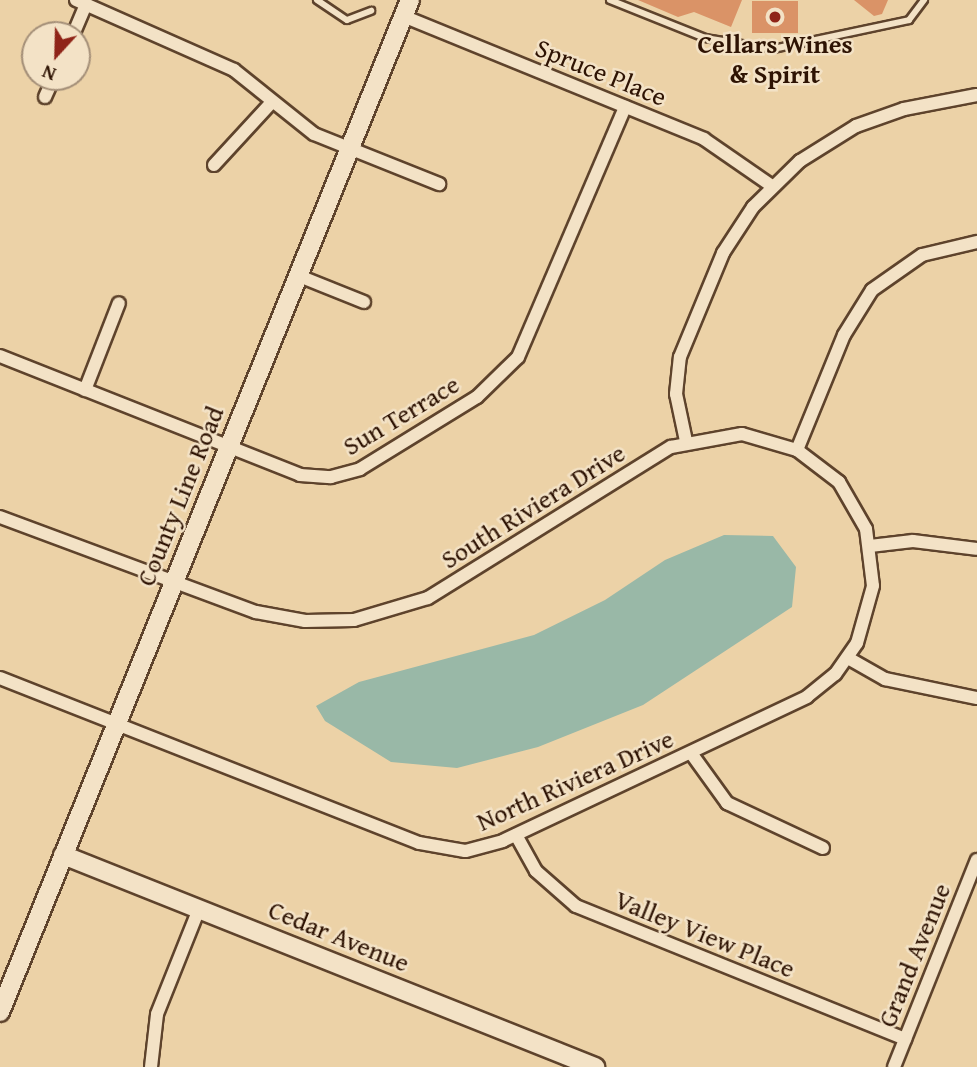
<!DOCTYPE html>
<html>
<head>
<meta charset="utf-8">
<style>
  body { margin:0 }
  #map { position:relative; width:977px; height:1067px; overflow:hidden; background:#ecd2a7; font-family:"Gentium Book Plus",serif }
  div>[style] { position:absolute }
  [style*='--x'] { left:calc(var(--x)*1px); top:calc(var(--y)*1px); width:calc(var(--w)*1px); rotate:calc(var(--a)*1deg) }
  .water>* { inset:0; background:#99b8a7 }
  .building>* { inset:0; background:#da9367; transform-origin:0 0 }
  .roads { filter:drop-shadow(2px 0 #5e432c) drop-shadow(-2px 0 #5e432c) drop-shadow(0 2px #5e432c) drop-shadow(0 -2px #5e432c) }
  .lane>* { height:6px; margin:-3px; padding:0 3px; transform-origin:3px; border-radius:3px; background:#f3e2c6 }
  .street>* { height:12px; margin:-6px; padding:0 6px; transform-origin:6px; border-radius:6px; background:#f3e2c6 }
  .secondary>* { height:18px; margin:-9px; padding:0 9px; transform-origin:9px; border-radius:9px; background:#f3e2c6 }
  .dots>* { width:19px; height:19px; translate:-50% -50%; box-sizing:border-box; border:4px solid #f3e2c6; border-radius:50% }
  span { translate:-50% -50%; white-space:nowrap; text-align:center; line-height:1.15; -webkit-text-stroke:5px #f3e2c6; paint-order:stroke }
  .poi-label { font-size:26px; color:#2e1303; font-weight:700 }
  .street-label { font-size:26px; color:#2e1303 }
  .north { position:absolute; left:21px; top:21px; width:70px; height:70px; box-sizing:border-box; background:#f3e2c6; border:2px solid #a48f78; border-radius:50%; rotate:202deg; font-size:19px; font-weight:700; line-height:28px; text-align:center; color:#2e1303 }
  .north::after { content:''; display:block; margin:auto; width:24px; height:32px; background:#8f2418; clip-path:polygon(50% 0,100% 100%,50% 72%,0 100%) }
</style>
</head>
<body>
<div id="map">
  <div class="water">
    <i style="clip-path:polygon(724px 535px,773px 536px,796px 567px,792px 607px,643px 705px,538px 747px,457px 768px,391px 762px,325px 721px,316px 706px,359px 682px,534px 635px,605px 600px,665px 560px)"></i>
  </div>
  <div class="building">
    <i style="clip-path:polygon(638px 0,742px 0,731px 27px,694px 12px,678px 17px)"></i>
    <i style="clip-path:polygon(854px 0,888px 0,882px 14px,874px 16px)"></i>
    <i style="left:798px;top:1px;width:32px;height:46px;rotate:90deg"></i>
  </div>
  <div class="roads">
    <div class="lane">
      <i style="--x:317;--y:0;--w:36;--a:34"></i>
      <i style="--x:347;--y:20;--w:26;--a:-21"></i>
      <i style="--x:610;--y:0;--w:102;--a:21.8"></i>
      <i style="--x:705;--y:38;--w:69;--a:9.2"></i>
      <i style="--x:773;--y:49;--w:139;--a:-12"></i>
      <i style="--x:909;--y:20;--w:25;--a:-53"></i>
    </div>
    <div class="street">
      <i style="--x:76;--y:0;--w:173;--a:23.9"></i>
      <i style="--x:234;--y:70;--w:102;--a:38.7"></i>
      <i style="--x:314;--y:134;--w:135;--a:21.8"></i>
      <i style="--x:403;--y:16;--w:325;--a:22.2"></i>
      <i style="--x:704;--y:139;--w:83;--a:34.7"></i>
      <i style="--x:73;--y:35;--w:34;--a:-67"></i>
      <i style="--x:45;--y:97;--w:22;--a:-66"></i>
      <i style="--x:214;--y:165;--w:86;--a:-47.4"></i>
      <i style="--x:299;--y:276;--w:70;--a:21.8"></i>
      <i style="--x:0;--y:356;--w:323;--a:21.6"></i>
      <i style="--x:300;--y:475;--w:31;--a:4"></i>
      <i style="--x:331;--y:477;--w:30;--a:-15"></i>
      <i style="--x:360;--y:469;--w:137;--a:-31.6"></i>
      <i style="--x:477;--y:397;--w:57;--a:-44.3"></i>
      <i style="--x:518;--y:357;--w:272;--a:-66.8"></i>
      <i style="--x:85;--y:390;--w:93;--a:-68.7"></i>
      <i style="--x:686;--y:441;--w:48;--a:-102"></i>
      <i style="--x:676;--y:394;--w:37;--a:-84"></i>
      <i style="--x:680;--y:357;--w:113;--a:-67.5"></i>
      <i style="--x:723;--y:253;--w:55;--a:-56.9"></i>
      <i style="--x:753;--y:207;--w:66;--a:-44.4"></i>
      <i style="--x:800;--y:161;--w:66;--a:-32"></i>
      <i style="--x:856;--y:126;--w:51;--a:-19.5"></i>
      <i style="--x:904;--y:109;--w:74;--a:-10.9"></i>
      <i style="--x:797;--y:450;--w:124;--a:-67.8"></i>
      <i style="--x:844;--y:335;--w:53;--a:-58.1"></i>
      <i style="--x:872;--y:290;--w:61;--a:-35"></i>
      <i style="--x:922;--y:255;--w:57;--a:-13.3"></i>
      <i style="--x:0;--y:517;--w:273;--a:20.4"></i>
      <i style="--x:256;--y:612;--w:50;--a:10.4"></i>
      <i style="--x:305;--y:621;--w:49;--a:-1.2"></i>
      <i style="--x:354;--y:620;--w:77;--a:-16.6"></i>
      <i style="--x:428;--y:598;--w:286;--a:-31.9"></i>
      <i style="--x:671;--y:447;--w:72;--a:-10.4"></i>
      <i style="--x:742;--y:434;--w:57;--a:16.2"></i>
      <i style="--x:797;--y:450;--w:53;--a:37.3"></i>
      <i style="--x:839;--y:482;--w:54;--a:60.1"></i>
      <i style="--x:866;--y:529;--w:57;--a:83"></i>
      <i style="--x:873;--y:586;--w:59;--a:105.7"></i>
      <i style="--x:857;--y:643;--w:38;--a:125"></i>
      <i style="--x:835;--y:674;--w:36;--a:141"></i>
      <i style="--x:807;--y:697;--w:336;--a:154.7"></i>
      <i style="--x:503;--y:841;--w:39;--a:165"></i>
      <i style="--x:465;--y:851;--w:47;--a:-170.1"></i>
      <i style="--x:419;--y:843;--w:450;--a:-158.5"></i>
      <i style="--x:870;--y:546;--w:43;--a:-6.6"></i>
      <i style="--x:913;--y:541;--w:64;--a:7.1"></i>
      <i style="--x:848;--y:658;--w:43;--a:29.6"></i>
      <i style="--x:885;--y:679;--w:94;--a:11.7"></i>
      <i style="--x:691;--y:753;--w:62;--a:54.2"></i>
      <i style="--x:727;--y:803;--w:106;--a:25.1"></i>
      <i style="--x:516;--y:835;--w:41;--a:60.9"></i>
      <i style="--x:536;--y:871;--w:53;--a:41.2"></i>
      <i style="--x:576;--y:906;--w:355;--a:22"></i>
      <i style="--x:151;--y:1067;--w:53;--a:-83.5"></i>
      <i style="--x:157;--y:1014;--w:113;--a:-68.2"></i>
      <i style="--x:894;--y:1067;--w:223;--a:-68.2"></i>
    </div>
    <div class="secondary">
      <i style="--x:63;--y:855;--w:573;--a:21.73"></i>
      <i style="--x:0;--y:1012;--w:1092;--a:-67.95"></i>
    </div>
  </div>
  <div class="dots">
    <i style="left:775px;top:17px;background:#8f2418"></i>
  </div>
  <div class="poi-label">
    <span style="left:775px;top:59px">Cellars Wines<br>&amp; Spirit</span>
  </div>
  <div class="street-label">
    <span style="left:601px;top:72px;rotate:22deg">Spruce Place</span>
    <span style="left:401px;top:415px;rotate:-31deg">Sun Terrace</span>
    <span style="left:180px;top:496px;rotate:-68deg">County Line Road</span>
    <span style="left:533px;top:506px;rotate:-32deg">South Riviera Drive</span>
    <span style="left:575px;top:780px;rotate:-24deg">North Riviera Drive</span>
    <span style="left:705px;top:934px;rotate:22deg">Valley View Place</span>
    <span style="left:339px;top:936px;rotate:22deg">Cedar Avenue</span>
    <span style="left:914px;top:955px;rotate:-68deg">Grand Avenue</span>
  </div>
  <div class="north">N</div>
</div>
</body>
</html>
